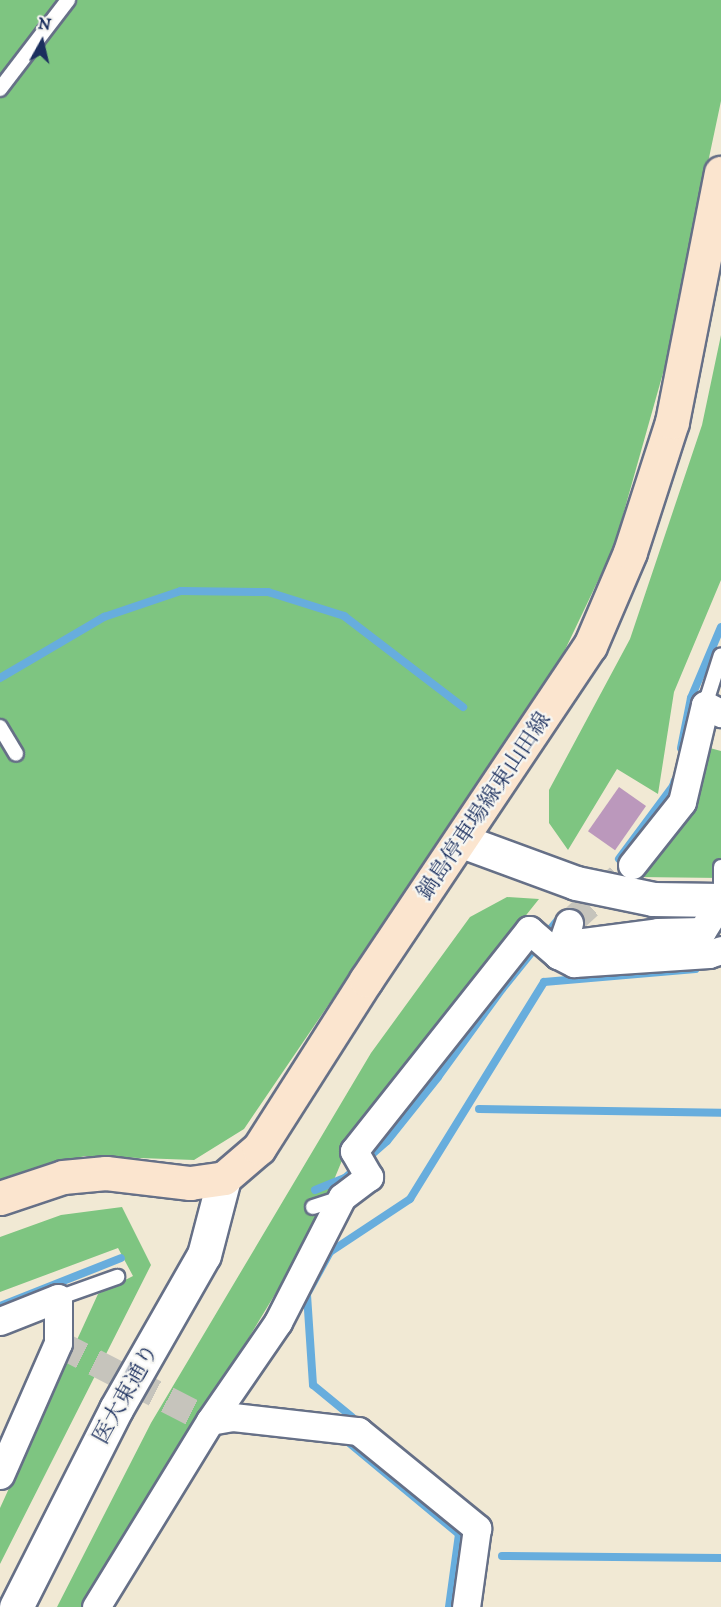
<!DOCTYPE html>
<html>
<head>
<meta charset="utf-8">
<style>
  body { margin:0 }
  #map { position:relative; width:721px; height:1607px; overflow:hidden; background:#f1e9d4; font-family:"IM FELL DW Pica","Noto Serif JP",serif }
  div>[style] { position:absolute }
  [style*='--x'] { left:calc(var(--x)*1px); top:calc(var(--y)*1px); width:calc(var(--w)*1px); rotate:calc(var(--a)*1deg) }
  .green>* { inset:0; background:#7ec581 }
  .stream>* { height:8px; margin:-4px; padding:0 4px; transform-origin:4px; border-radius:4px; background:#67addd }
  .building>* { inset:0; background:#bb98bc; transform-origin:0 0 }
  .minor-tunnel>* { height:27px; margin-top:-13.5px; transform-origin:0; background:repeating-linear-gradient(90deg,#c6c4bc 0 27px,transparent 0 41px) }
  .roads { filter:drop-shadow(2px 0 #667087) drop-shadow(-2px 0 #667087) drop-shadow(0 2px #667087) drop-shadow(0 -2px #667087) }
  .service>* { height:14px; margin:-7px; padding:0 7px; transform-origin:7px; border-radius:7px; background:#fff }
  .minor>* { height:27px; margin:-13.5px; padding:0 13.5px; transform-origin:13.5px; border-radius:13.5px; background:#fff }
  .tertiary>* { height:33px; margin:-16.5px; padding:0 16.5px; transform-origin:16.5px; border-radius:16.5px; background:#fff }
  .secondary>* { height:33px; margin:-16.5px; padding:0 16.5px; transform-origin:16.5px; border-radius:16.5px; background:#fbe5cf }
  span { translate:-50% -50%; white-space:nowrap; text-align:center; line-height:1.15; -webkit-text-stroke:4.5px #f6f6f2; paint-order:stroke }
  .street-label { font-size:22px; color:#1b2f5e }
  .north { position:absolute; left:12px; top:12px; width:60px; height:60px; -webkit-text-stroke:4px #f6f6f2; paint-order:stroke; rotate:8deg; font-size:16px; font-weight:700; line-height:24px; text-align:center; color:#1b2f5e }
  .north::after { content:''; display:block; margin:auto; width:21px; height:27px; background:#1b2f5e; clip-path:polygon(50% 0,100% 100%,50% 72%,0 100%) }
</style>
</head>
<body>
<div id="map">
  <div class="green">
    <i style="clip-path:polygon(0 0,721px 0,721px 101px,665px 366px,614px 547px,554px 673px,244px 1129px,194px 1160px,85px 1156px,30px 1170px,0 1183px)"></i>
    <i style="clip-path:polygon(721px 335px,721px 580px,674px 692px,658px 794px,617px 769px,568px 850px,549px 823px,549px 790px,630px 639px,702px 425px)"></i>
    <i style="clip-path:polygon(706px 747px,721px 751px,721px 878px,638px 877px,692px 813px)"></i>
    <i style="clip-path:polygon(507px 897px,539px 899px,355px 1129px,312px 1233px,86px 1607px,57px 1607px,151px 1423px,371px 1053px,470px 917px)"></i>
    <i style="clip-path:polygon(122px 1207px,151px 1265px,0 1564px,0 1508px,98px 1294px,133px 1276px,118px 1248px,0 1292px,0 1237px,61px 1215px)"></i>
  </div>
  <div class="stream">
    <i style="--x:0;--y:678;--w:121;--a:-30.4"></i>
    <i style="--x:104;--y:617;--w:81;--a:-18.7"></i>
    <i style="--x:181;--y:591;--w:87;--a:0.7"></i>
    <i style="--x:268;--y:592;--w:80;--a:17.5"></i>
    <i style="--x:344;--y:616;--w:150;--a:37.4"></i>
    <i style="--x:681;--y:748;--w:51;--a:-78.7"></i>
    <i style="--x:691;--y:698;--w:77;--a:-67.1"></i>
    <i style="--x:619;--y:859;--w:91;--a:-53.5"></i>
    <i style="--x:673;--y:786;--w:6;--a:-72"></i>
    <i style="--x:479;--y:1109;--w:242;--a:0.9"></i>
    <i style="--x:315;--y:1190;--w:32;--a:-22"></i>
    <i style="--x:345;--y:1178;--w:56;--a:-41.4"></i>
    <i style="--x:387;--y:1141;--w:82;--a:-51.4"></i>
    <i style="--x:438;--y:1077;--w:109;--a:-54"></i>
    <i style="--x:502;--y:989;--w:92;--a:-51.1"></i>
    <i style="--x:0;--y:1306;--w:130;--a:-21.6"></i>
    <i style="--x:352;--y:1417;--w:50;--a:-140.6"></i>
    <i style="--x:313;--y:1385;--w:91;--a:-93.8"></i>
    <i style="--x:307;--y:1294;--w:48;--a:-61.3"></i>
    <i style="--x:330;--y:1252;--w:96;--a:-33.5"></i>
    <i style="--x:410;--y:1199;--w:255;--a:-58.3"></i>
    <i style="--x:544;--y:982;--w:152;--a:-4.9"></i>
    <i style="--x:348;--y:1442;--w:144;--a:39.7"></i>
    <i style="--x:459;--y:1534;--w:74;--a:97.8"></i>
    <i style="--x:502;--y:1556;--w:219;--a:0.5"></i>
  </div>
  <div class="building">
    <i style="left:619px;top:787px;width:33px;height:54px;rotate:35deg"></i>
  </div>
  <div class="minor-tunnel">
    <i style="--x:569;--y:923;--w:86;--a:-42.6"></i>
    <i style="--x:58;--y:1343;--w:171;--a:27.2"></i>
  </div>
  <div class="roads">
    <div class="service">
      <i style="--x:0;--y:89;--w:112;--a:-52.6"></i>
      <i style="--x:705;--y:705;--w:52;--a:-72.3"></i>
      <i style="--x:0;--y:727;--w:31;--a:59"></i>
      <i style="--x:721;--y:867;--w:29;--a:90"></i>
      <i style="--x:313;--y:1207;--w:28;--a:-18"></i>
      <i style="--x:58;--y:1298;--w:63;--a:-19.6"></i>
    </div>
    <div class="minor">
      <i style="--x:632;--y:865;--w:80;--a:-51.6"></i>
      <i style="--x:682;--y:802;--w:100;--a:-76.7"></i>
      <i style="--x:705;--y:705;--w:18;--a:27"></i>
      <i style="--x:569;--y:923;--w:34;--a:109"></i>
      <i style="--x:558;--y:955;--w:18;--a:27"></i>
      <i style="--x:574;--y:963;--w:135;--a:-3.8"></i>
      <i style="--x:709;--y:954;--w:13;--a:-18"></i>
      <i style="--x:0;--y:1321;--w:62;--a:-21.6"></i>
      <i style="--x:58;--y:1298;--w:45;--a:90"></i>
      <i style="--x:58;--y:1343;--w:144;--a:113.7"></i>
      <i style="--x:210;--y:1421;--w:23;--a:-10"></i>
      <i style="--x:233;--y:1417;--w:126;--a:6.4"></i>
      <i style="--x:358;--y:1431;--w:154;--a:39.2"></i>
      <i style="--x:477;--y:1528;--w:80;--a:97.9"></i>
      <i style="--x:96;--y:1607;--w:218;--a:-58.5"></i>
      <i style="--x:210;--y:1421;--w:120;--a:-55.5"></i>
      <i style="--x:278;--y:1322;--w:140;--a:-62.9"></i>
      <i style="--x:342;--y:1197;--w:34;--a:-37"></i>
      <i style="--x:369;--y:1177;--w:30;--a:-120"></i>
      <i style="--x:354;--y:1151;--w:282;--a:-51.6"></i>
      <i style="--x:529;--y:930;--w:38;--a:41"></i>
      <i style="--x:558;--y:955;--w:22;--a:-34"></i>
      <i style="--x:576;--y:943;--w:83;--a:-7.6"></i>
      <i style="--x:658;--y:932;--w:44;--a:-1.3"></i>
      <i style="--x:702;--y:931;--w:36;--a:-58"></i>
    </div>
    <div class="tertiary">
      <i style="--x:462;--y:841;--w:121;--a:20.2"></i>
      <i style="--x:576;--y:883;--w:79;--a:11.7"></i>
      <i style="--x:653;--y:899;--w:68;--a:0.8"></i>
      <i style="--x:16;--y:1607;--w:222;--a:-63.2"></i>
      <i style="--x:116;--y:1409;--w:177;--a:-60.3"></i>
      <i style="--x:204;--y:1255;--w:80;--a:-75.4"></i>
    </div>
    <div class="secondary">
      <i style="--x:0;--y:1198;--w:66;--a:-18.4"></i>
      <i style="--x:63;--y:1177;--w:43;--a:-5.3"></i>
      <i style="--x:106;--y:1173;--w:85;--a:6.8"></i>
      <i style="--x:190;--y:1183;--w:34;--a:-8"></i>
      <i style="--x:224;--y:1178;--w:46;--a:-40.6"></i>
      <i style="--x:259;--y:1148;--w:199;--a:-57.5"></i>
      <i style="--x:366;--y:980;--w:402;--a:-56.2"></i>
      <i style="--x:590;--y:646;--w:102;--a:-66.9"></i>
      <i style="--x:630;--y:552;--w:137;--a:-72.1"></i>
      <i style="--x:672;--y:422;--w:254;--a:-78.9"></i>
    </div>
  </div>
  <div class="street-label">
    <span style="left:484px;top:806px;rotate:-56deg">鍋島停車場線東山田線</span>
    <span style="left:126px;top:1394px;rotate:-61deg">医大東通り</span>
  </div>
  <div class="north">N</div>
</div>
</body>
</html>
